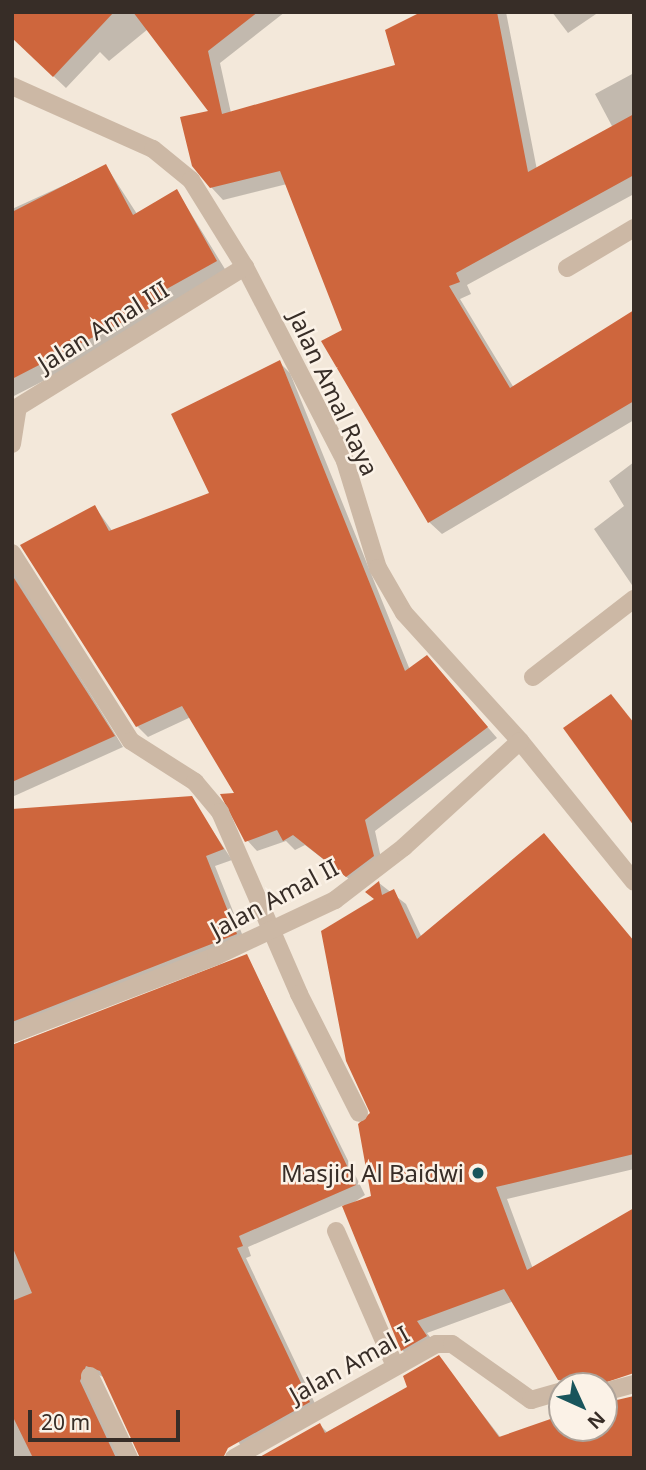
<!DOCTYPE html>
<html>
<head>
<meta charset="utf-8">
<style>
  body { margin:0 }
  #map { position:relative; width:646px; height:1470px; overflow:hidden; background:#f3e8da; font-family:"Noto Sans",sans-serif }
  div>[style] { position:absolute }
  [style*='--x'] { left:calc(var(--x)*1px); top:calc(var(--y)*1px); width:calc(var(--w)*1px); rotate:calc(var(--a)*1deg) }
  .shadow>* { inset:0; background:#0003 }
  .building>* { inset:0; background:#ce663d }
  .street>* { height:18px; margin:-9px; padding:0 9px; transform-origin:9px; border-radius:9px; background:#ccb8a5 }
  .dots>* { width:19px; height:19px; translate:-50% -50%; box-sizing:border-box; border:4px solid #fbf2e7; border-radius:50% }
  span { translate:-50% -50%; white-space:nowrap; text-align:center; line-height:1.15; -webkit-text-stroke:5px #fbf2e7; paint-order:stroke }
  .street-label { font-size:24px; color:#372d27 }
  .poi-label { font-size:24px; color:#372d27 }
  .right { translate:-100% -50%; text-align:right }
  .frame { position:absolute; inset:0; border:14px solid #372d27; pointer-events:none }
  .north { position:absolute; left:548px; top:1372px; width:70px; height:70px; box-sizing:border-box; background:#fbf2e7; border:2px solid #ada39a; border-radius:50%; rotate:135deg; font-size:19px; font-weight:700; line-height:28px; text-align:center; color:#372d27 }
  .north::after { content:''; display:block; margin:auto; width:24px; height:32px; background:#19555c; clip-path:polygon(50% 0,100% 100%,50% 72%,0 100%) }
  .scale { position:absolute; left:28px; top:1410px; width:152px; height:32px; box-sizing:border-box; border:4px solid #372d27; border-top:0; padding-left:9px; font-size:21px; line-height:24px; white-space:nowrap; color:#372d27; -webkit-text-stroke:5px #fbf2e7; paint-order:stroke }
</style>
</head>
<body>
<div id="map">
  <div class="shadow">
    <i style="clip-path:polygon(12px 12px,285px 12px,220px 63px,231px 113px,397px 66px,425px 12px,506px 12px,537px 170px,613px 128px,595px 94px,634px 73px,634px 194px,467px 285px,471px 294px,460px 299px,514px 388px,634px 314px,634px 420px,442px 534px,429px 522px,345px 331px,287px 184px,223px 200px,211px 187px,211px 112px,148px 29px,109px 61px,100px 52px,66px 88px,12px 37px)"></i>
    <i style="clip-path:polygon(552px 12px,599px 12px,568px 33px)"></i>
    <i style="clip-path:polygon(106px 166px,137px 214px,177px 191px,228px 274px,178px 312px,12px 397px,12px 209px)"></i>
    <i style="clip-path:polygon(280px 363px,290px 373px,410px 670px,437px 668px,497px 738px,375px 831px,383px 867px,358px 886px,305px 845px,295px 850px,286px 841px,257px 851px,247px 840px,237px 794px,191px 717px,148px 737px,137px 726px,95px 507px,113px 532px,211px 494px)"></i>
    <i style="clip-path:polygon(634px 462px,634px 588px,594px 529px,624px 506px,609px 481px)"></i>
    <i style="clip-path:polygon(12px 566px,123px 747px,12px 797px)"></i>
    <i style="clip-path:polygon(191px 798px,232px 860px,215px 866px,246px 944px,18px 1033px,12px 1045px,247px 956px,365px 1195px,350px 1205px,373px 1197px,379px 883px,406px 904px,422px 938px,634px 941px,634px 1169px,507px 1199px,533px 1269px,634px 1364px,595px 1386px,567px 1386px,514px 1301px,427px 1333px,438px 1348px,414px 1362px,402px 1350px,344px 1205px,248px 1247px,251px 1256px,246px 1258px,319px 1412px,246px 1454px,229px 1427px,96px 1374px,120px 1458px,12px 1458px,12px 811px)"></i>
    <i style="clip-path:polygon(439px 1358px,501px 1438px,261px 1458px,320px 1425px,328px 1433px,409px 1388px)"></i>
  </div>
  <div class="building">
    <i style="clip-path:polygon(12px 12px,114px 12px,53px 77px,12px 38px)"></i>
    <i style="clip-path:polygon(133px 12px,258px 12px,208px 51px,222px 114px,395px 65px,385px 30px,421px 12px,497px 12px,528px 172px,634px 114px,634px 175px,456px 273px,460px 282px,449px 286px,510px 388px,634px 310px,634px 401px,428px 523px,321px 341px,342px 330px,280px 171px,210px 188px,192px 166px,180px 117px,208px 111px)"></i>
    <i style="clip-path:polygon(106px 164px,133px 215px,177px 189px,217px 261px,163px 291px,167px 299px,12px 379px,12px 212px)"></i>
    <i style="clip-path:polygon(280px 360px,405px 671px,427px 655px,488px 727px,365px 820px,374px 856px,346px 877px,293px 835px,283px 841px,277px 830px,245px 842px,220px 794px,234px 793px,182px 706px,136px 727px,20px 545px,95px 505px,109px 531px,209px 493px,171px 414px)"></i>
    <i style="clip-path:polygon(12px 575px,115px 736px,12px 782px)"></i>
    <i style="clip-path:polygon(611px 694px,634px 723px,634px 826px,563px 728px)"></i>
    <i style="clip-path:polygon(192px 796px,224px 849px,206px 856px,237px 934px,12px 1022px,12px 809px)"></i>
    <i style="clip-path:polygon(544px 833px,634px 941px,634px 1154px,496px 1187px,527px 1270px,634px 1208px,634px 1373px,595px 1386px,558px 1380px,504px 1289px,417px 1321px,427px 1336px,401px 1351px,342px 1206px,371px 1196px,358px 1124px,370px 1113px,346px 1061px,321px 931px,374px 899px,365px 892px,379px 881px,382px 895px,394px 889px,417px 939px)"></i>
    <i style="clip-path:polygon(247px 954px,356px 1185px,239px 1236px,243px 1246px,237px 1248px,310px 1402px,228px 1448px,223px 1458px,140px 1458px,100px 1371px,86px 1366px,80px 1381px,116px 1458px,33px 1458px,12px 1415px,12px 1301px,32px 1293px,12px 1246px,12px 1045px)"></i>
    <i style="clip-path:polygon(439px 1355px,499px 1437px,562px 1415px,562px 1428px,604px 1428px,604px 1403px,634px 1396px,634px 1458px,258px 1458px,320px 1423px,325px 1433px,407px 1387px,403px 1376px)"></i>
  </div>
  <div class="street">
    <i style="--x:12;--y:86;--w:154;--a:24.1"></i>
    <i style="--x:153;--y:149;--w:49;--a:39.2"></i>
    <i style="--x:191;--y:180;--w:102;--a:58.2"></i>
    <i style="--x:245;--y:267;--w:218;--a:62.7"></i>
    <i style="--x:345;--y:461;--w:112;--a:72.9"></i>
    <i style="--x:378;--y:568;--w:52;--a:60"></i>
    <i style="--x:404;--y:613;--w:173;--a:47.8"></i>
    <i style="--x:520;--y:741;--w:181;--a:51"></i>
    <i style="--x:567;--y:268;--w:78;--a:-30.8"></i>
    <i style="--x:12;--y:444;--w:37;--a:-81"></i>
    <i style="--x:18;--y:407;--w:267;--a:-31.7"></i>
    <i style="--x:12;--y:553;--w:222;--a:57.7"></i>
    <i style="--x:131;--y:741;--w:76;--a:32.6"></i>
    <i style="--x:195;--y:782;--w:39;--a:50"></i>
    <i style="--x:220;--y:812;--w:198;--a:66.5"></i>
    <i style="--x:299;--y:994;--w:133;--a:63.2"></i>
    <i style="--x:533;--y:677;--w:128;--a:-37.7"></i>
    <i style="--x:12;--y:1034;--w:218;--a:-20.9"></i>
    <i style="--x:216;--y:956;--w:132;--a:-25.2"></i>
    <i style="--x:335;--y:900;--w:87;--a:-37.5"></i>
    <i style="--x:404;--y:847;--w:157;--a:-42.4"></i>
    <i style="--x:336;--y:1231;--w:145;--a:66.4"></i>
    <i style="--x:90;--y:1376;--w:91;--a:64.6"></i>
    <i style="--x:604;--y:1392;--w:31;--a:-15"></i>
    <i style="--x:234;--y:1458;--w:232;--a:-29.4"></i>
    <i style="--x:436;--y:1344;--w:16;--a:0"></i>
    <i style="--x:452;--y:1344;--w:97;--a:35.3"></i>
    <i style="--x:531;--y:1400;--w:32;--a:-16"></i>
  </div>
  <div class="dots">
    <i style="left:478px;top:1173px;background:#19555c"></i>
  </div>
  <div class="street-label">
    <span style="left:103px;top:326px;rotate:-32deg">Jalan Amal III</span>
    <span style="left:334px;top:393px;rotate:65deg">Jalan Amal Raya</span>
    <span style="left:274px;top:898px;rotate:-28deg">Jalan Amal II</span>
    <span style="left:349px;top:1364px;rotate:-29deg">Jalan Amal I</span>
  </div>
  <div class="poi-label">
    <span class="right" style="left:464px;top:1173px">Masjid Al Baidwi</span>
  </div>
  <div class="frame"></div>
  <div class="north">N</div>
  <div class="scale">20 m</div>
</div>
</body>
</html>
